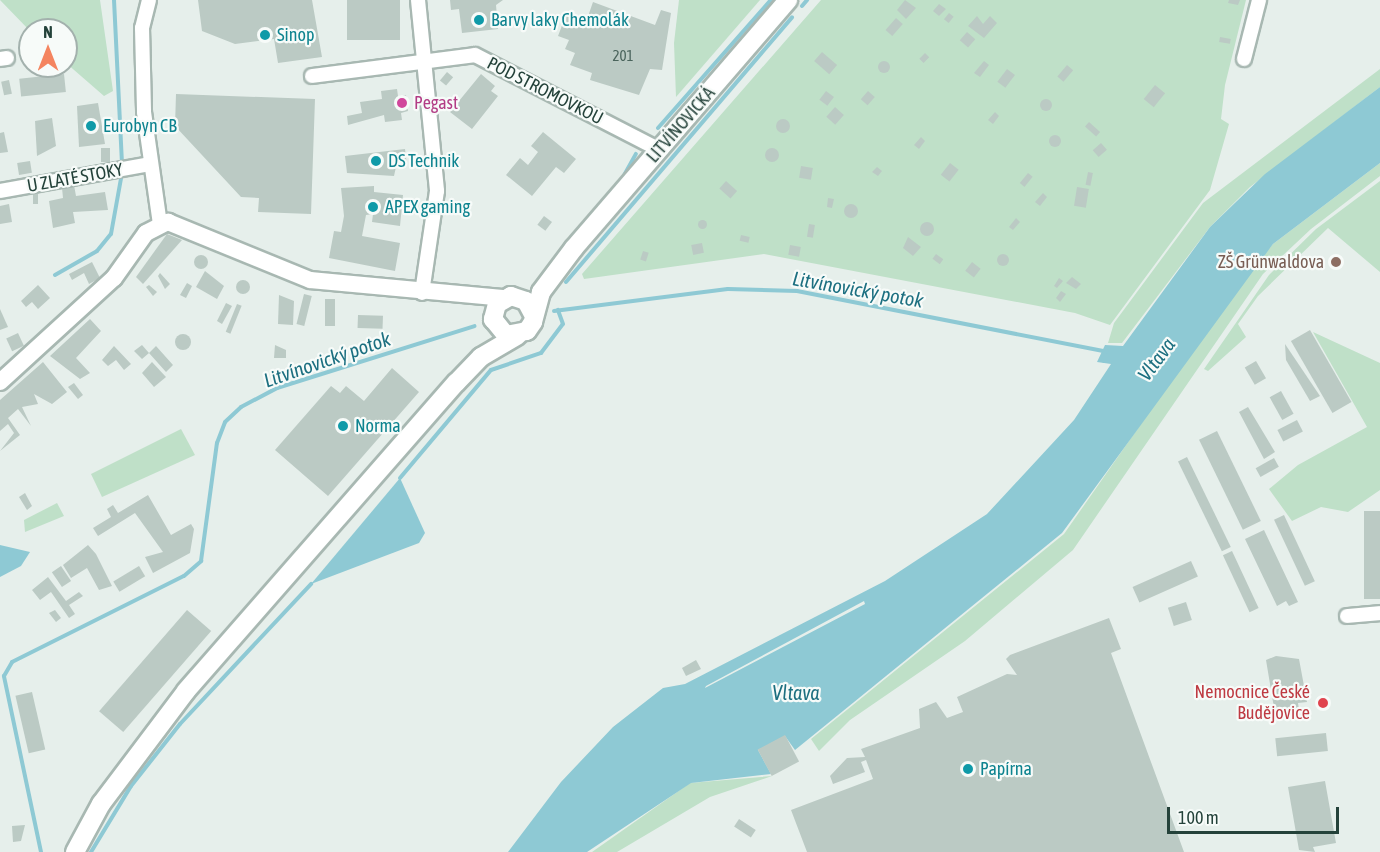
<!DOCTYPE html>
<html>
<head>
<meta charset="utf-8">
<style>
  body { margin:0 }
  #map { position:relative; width:1380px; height:852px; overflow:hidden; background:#e6efeb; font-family:"Asap Condensed",sans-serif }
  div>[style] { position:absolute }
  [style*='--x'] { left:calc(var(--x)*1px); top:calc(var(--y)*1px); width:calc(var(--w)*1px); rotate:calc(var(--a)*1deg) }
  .green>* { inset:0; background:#bfe0c8 }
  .water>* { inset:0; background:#8ec9d4 }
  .stream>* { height:4px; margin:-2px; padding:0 2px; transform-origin:2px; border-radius:2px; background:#8ec9d4 }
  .building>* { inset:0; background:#bbcac4; transform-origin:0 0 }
  .round { border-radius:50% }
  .roads { filter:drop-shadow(2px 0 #a8b8b2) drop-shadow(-2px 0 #a8b8b2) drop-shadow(0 2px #a8b8b2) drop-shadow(0 -2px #a8b8b2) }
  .minor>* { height:14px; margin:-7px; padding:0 7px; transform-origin:7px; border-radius:7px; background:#fff }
  .tertiary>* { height:16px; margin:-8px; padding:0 8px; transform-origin:8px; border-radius:8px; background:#fff }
  .secondary>* { height:18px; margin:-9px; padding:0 9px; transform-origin:9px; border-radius:9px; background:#fff }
  .dots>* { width:16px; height:16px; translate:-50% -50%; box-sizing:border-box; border:3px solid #f7fbf9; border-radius:50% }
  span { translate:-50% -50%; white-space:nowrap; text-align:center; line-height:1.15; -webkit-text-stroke:4.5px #f7fbf9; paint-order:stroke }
  .number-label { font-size:15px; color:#4a645c }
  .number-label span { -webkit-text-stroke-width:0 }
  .culture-label { font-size:18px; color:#0d838f }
  .left { translate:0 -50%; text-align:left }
  .street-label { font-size:18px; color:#24423a }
  .hotel-label { font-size:18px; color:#b23c85 }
  .education-label { font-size:18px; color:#785e54 }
  .right { translate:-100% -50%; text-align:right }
  .health-label { font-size:18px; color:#be3a42 }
  .water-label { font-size:20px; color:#1c6f80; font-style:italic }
  .north { position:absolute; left:18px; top:18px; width:60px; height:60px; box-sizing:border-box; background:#f7fbf9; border:2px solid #a3b1ad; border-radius:50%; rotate:0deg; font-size:16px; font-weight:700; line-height:24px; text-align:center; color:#24423a }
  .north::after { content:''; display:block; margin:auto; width:21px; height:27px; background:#f4845f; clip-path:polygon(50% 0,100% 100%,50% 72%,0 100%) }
  .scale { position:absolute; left:1167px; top:807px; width:172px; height:27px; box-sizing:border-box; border:3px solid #24423a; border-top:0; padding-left:8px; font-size:18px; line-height:21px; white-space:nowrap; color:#24423a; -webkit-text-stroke:4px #f7fbf9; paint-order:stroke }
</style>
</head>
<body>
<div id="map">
  <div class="green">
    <i style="clip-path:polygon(0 0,100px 0,113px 91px,104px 96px,66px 63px,66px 30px,30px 31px)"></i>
    <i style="clip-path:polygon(679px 0,760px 0,676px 97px,674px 43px)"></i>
    <i style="clip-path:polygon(821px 0,1246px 0,1225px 85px,1221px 119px,1229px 124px,1210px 190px,1110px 325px,1075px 313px,764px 254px,584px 279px,582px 274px)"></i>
    <i style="clip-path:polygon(1380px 69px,1380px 87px,1250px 187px,1210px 227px,1122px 343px,1108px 343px,1114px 323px,1203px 203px)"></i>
    <i style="clip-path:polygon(1380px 163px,1380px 176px,1311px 229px,1263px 274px,1073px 550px,965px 641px,850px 720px,819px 751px,811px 739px,1064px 534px,1238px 285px,1273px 244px)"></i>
    <i style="clip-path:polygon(1380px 181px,1380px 272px,1328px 228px,1258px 296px,1238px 324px,1246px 337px,1208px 371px,1204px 369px,1269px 275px,1316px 229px)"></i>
    <i style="clip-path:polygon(1313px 332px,1380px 363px,1380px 490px,1348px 512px,1321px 507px,1292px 521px,1269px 489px,1298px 465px,1367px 427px)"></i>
    <i style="clip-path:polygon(181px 429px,195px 455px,102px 497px,91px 474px)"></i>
    <i style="clip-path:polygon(57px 503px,64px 516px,25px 532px,24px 520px)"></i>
    <i style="clip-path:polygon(772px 776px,710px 797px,617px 852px,592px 852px,690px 783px)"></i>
  </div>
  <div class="water">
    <i style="clip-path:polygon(evenodd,1380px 87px,1380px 163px,1273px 244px,1062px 533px,795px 750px,785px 736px,758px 750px,771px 774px,691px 783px,587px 852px,508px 852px,561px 782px,613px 727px,663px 688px,685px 684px,885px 581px,987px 514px,1074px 420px,1111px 364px,1097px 362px,1105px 345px,1123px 346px,1210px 227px,1265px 174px,1380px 87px,864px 601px,865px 604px,705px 688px,706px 686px,864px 601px)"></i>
    <i style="clip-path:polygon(400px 478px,425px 533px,419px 543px,311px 584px)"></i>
    <i style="clip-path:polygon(0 545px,30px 552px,21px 566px,0 577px)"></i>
  </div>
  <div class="stream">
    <i style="--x:114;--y:0;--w:166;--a:87.2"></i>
    <i style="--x:802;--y:6;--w:8;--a:-50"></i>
    <i style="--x:658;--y:128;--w:171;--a:-48.6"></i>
    <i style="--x:617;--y:188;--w:39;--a:-61"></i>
    <i style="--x:55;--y:275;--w:48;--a:-29.7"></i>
    <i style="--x:97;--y:251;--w:22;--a:-51"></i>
    <i style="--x:111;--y:234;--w:62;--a:-79.8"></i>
    <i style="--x:566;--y:282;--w:348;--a:-49.5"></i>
    <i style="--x:554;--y:311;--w:175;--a:-7.2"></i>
    <i style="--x:728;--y:289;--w:69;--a:1.7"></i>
    <i style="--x:797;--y:291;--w:316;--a:11.1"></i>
    <i style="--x:400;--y:478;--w:141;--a:-49.9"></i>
    <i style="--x:491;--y:370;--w:53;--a:-18.8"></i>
    <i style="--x:541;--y:353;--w:36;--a:-53"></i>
    <i style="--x:563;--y:324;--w:15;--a:-110"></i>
    <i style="--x:41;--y:852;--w:180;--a:-101.9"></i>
    <i style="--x:4;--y:676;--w:16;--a:-60"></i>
    <i style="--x:12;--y:662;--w:192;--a:-26.6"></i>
    <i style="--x:184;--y:576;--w:23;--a:-41"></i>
    <i style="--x:201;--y:561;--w:119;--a:-82.3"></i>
    <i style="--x:217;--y:443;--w:22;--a:-69"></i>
    <i style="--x:225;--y:422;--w:22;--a:-43"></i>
    <i style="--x:241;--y:407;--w:41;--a:-27.8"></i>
    <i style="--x:277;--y:388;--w:207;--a:-17.4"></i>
    <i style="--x:91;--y:852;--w:77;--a:-58.8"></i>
    <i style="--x:131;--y:786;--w:79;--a:-51.7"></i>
    <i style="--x:180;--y:724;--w:192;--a:-46.9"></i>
  </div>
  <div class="building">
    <i style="clip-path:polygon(198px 0,312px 0,322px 57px,278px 63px,274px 39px,235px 44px,202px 31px)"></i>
    <i style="left:347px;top:0;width:53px;height:40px"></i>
    <i style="clip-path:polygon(450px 0,503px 0,496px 5px,498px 29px,462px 33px,459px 9px,451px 10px)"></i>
    <i style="clip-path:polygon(905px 0,916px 8px,906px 19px,897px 10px)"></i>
    <i style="clip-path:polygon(1229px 0,1240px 0,1238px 5px,1228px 3px)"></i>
    <i style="clip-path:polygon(593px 2px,655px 25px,661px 10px,671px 13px,662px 70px,650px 69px,639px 95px,590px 80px,592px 73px,570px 65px,575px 53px,565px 49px,569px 40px,558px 36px,566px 15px,586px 22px)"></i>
    <i style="clip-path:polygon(939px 4px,946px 9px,939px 16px,933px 11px)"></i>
    <i style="left:949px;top:13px;width:6px;height:8px;rotate:39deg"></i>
    <i style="clip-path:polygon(977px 16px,983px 24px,990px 16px,997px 23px,984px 38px,968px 26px)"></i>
    <i style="left:896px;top:18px;width:9px;height:16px;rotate:41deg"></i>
    <i style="left:967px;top:32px;width:11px;height:11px;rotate:41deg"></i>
    <i style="left:1220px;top:37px;width:11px;height:5px;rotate:10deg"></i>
    <i style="left:822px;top:52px;width:20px;height:12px;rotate:41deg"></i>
    <i style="left:925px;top:53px;width:6px;height:8px;rotate:45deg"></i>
    <i class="round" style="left:878px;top:61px;width:12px;height:12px"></i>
    <i style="clip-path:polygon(984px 61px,989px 65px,980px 77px,974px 73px)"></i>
    <i style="left:1067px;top:65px;width:8px;height:15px;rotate:40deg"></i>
    <i style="left:1007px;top:69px;width:10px;height:16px;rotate:37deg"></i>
    <i style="left:447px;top:72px;width:8px;height:11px;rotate:40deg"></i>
    <i style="left:64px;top:74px;width:18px;height:45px;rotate:84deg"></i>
    <i style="clip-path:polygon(481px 74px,495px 86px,491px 91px,498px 96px,472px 129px,450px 112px)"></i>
    <i style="left:9px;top:80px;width:14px;height:8px;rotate:78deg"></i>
    <i style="left:1155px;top:85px;width:13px;height:18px;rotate:39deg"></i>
    <i style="clip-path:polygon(397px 89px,398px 96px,406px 95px,408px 111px,401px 113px,402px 120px,385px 122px,384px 115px,348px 125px,347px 116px,362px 113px,360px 102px,382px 99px,381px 91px)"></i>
    <i style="left:826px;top:91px;width:10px;height:11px;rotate:37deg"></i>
    <i style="left:868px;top:91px;width:9px;height:11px;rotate:41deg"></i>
    <i style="clip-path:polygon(176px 94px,315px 99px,311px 214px,258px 212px,259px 198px,241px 197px,175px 126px)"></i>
    <i class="round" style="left:1040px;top:99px;width:12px;height:12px"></i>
    <i style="clip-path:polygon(98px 103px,105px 144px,79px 147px,77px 106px)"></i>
    <i style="left:835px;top:107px;width:12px;height:13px;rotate:42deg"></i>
    <i style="clip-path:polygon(995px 112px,999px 116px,993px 124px,988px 120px)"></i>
    <i style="clip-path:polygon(52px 118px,56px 146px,37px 156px,35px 121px)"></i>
    <i class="round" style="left:776px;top:119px;width:14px;height:14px"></i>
    <i style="left:1089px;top:122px;width:15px;height:6px;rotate:42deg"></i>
    <i style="clip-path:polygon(4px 132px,8px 152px,0 153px,0 133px)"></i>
    <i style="clip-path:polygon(543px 132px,576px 159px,564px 173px,556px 167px,532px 196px,506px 175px,520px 158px,528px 165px,538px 152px,531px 146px)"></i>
    <i class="round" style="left:1049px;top:135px;width:12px;height:12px"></i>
    <i style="clip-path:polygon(921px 137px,925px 141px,919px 149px,914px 145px)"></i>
    <i style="left:1101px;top:143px;width:9px;height:11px;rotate:49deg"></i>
    <i class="round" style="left:765px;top:148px;width:14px;height:14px"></i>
    <i style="left:101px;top:148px;width:9px;height:14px"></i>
    <i style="clip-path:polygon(405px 149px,407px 166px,396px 167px,394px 176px,347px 173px,345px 156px)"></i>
    <i style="left:30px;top:161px;width:12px;height:13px;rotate:81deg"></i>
    <i style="left:950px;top:163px;width:11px;height:15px;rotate:38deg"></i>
    <i style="left:801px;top:166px;width:12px;height:12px;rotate:9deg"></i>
    <i style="clip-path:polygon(877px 167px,882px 171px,878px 176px,872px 172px)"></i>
    <i style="left:1088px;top:172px;width:5px;height:13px;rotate:11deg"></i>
    <i style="left:1028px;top:173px;width:6px;height:13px;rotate:39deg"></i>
    <i style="left:726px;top:181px;width:15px;height:10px;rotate:42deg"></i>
    <i style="clip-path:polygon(74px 185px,76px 196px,105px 192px,108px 210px,73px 212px,75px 223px,53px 228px,49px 201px,63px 198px,62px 188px)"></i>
    <i style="clip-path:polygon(374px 186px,374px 192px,403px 195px,400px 226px,372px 222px,373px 214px,366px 215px,362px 236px,400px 243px,395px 271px,329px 258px,334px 231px,341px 232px,344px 216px,341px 188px)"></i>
    <i style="left:1077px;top:187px;width:12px;height:19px;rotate:9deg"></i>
    <i style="clip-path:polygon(1043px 193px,1047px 197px,1040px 206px,1035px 202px)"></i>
    <i style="left:33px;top:194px;width:5px;height:10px"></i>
    <i style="clip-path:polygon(828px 198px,834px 199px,832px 208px,827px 207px)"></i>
    <i class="round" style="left:844px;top:204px;width:14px;height:14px"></i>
    <i style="clip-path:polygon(9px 204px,12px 222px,0 224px,0 206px)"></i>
    <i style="left:544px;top:216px;width:10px;height:11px;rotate:37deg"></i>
    <i style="clip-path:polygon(1016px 218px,1020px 222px,1013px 230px,1009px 227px)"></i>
    <i class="round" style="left:697.5px;top:219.5px;width:9px;height:9px"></i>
    <i class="round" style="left:920px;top:222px;width:14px;height:14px"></i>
    <i style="left:809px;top:224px;width:6px;height:13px;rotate:9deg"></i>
    <i style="clip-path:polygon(167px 234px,182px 240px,143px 284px,136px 277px)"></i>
    <i style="left:741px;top:235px;width:9px;height:6px;rotate:13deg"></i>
    <i style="clip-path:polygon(908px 237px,921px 247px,913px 256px,903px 248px)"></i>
    <i style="left:702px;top:243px;width:10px;height:11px;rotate:79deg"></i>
    <i style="left:790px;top:245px;width:11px;height:10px;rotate:10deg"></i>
    <i style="left:643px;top:251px;width:6px;height:9px;rotate:18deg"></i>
    <i style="left:936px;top:254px;width:9px;height:6px;rotate:36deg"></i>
    <i class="round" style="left:997px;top:254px;width:12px;height:12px"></i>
    <i class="round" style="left:194px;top:255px;width:14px;height:14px"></i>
    <i style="clip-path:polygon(92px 262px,100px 278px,89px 284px,84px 273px,72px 280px,69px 274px)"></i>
    <i style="left:972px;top:262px;width:11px;height:11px;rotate:38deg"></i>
    <i style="clip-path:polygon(205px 271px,224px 286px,217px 299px,196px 287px)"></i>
    <i style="clip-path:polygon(160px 273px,170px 284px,165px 289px,158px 276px)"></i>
    <i style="clip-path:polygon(1072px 277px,1081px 284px,1076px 289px,1066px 283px)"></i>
    <i style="clip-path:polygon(1059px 278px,1063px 281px,1057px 288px,1054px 286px)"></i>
    <i class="round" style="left:236px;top:280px;width:14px;height:14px"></i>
    <i style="clip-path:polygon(187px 283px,192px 286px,186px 298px,180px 295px)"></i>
    <i style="clip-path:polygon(38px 285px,50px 298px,38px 309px,32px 302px,26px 307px,21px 301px)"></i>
    <i style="clip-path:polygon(149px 285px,157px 292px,153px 296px,146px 287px)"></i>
    <i style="clip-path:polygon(1061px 291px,1066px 294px,1060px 302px,1056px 298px)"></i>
    <i style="left:304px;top:294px;width:8px;height:31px;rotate:14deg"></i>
    <i style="clip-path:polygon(279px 295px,294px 301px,293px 325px,278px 324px)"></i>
    <i style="left:325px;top:299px;width:10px;height:27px"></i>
    <i style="clip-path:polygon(226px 303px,232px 306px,222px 324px,217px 321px)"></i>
    <i style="left:237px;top:304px;width:5px;height:30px;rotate:22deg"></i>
    <i style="clip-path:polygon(0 309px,8px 327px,0 330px)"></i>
    <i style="left:358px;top:315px;width:25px;height:13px;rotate:2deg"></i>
    <i style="clip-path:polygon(90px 319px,101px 331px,76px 358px,90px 373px,80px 379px,50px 356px)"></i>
    <i style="left:1310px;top:330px;width:83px;height:22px;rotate:60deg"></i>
    <i style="left:18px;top:333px;width:14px;height:13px;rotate:65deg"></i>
    <i class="round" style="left:175px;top:334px;width:16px;height:16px"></i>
    <i style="clip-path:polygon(1285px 344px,1320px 396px,1310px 401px,1286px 360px)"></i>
    <i style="clip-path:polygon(142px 345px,149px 353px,156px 346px,173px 365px,166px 372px,149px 353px,142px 359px,134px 351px)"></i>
    <i style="clip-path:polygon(275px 345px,286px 350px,286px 358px,274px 358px)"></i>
    <i style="clip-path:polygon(114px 346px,131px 364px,124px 370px,116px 360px,108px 366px,102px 360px)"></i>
    <i style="left:1256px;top:361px;width:20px;height:13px;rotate:60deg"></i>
    <i style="clip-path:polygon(43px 362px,67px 392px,52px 404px,34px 394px,38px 404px,22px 407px,31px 426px,18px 409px,8px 418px,20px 435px,0 451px,14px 433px,8px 424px,0 431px,0 400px)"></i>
    <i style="clip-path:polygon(152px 362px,166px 377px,154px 387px,142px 373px)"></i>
    <i style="clip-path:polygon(392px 368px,419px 392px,328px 496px,275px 450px,331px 386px,340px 393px,346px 386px,364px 401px)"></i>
    <i style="clip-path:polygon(74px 383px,83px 395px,78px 399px,68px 387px)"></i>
    <i style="left:1281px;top:391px;width:26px;height:13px;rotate:61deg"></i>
    <i style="clip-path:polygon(1248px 407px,1275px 452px,1264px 459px,1239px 412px)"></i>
    <i style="left:1297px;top:420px;width:13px;height:22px;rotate:63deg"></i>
    <i style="left:1217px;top:431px;width:100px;height:20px;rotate:64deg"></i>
    <i style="left:1187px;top:457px;width:100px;height:10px;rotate:64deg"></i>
    <i style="left:1274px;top:458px;width:10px;height:21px;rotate:61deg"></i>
    <i style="clip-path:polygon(25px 493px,32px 506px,27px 510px,19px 497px)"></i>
    <i style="clip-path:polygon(148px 495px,171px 535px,191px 524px,194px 529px,190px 553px,153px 573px,145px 557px,163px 552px,135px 513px,98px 536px,93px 528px,111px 517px,107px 509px,113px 505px,118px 513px)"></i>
    <i style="left:1380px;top:511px;width:88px;height:16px;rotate:90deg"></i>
    <i style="left:1284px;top:515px;width:73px;height:11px;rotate:65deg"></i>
    <i style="clip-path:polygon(1264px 530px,1298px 602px,1289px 606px,1286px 601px,1277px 606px,1245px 539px)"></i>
    <i style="clip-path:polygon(88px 545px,96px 554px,112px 586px,99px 590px,87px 568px,71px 578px,63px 565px)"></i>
    <i style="left:1232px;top:551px;width:63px;height:10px;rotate:65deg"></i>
    <i style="left:1191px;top:561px;width:17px;height:64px;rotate:66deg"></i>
    <i style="left:61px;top:566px;width:18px;height:11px;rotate:56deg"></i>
    <i style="left:139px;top:566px;width:12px;height:30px;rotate:59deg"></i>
    <i style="clip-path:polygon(48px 577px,66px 601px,79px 592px,83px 596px,69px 605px,75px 614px,69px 618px,51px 592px,40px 600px,32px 590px)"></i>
    <i style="left:1186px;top:602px;width:19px;height:19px;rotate:72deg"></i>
    <i style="clip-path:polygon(55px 610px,61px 618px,56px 622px,49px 613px)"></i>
    <i style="left:187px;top:610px;width:32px;height:134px;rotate:41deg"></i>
    <i style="clip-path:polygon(1109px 618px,1121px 649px,1111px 653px,1184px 852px,807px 852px,791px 810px,873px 779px,866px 760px,861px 762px,865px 772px,833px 784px,830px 776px,847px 758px,865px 757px,861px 749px,920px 728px,919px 709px,936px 702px,947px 718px,963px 712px,957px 697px,1007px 674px,1017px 675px,1006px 659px,1010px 655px)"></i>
    <i style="clip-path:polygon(1276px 656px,1299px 659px,1307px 702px,1298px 703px,1300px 717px,1276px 720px,1266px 660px)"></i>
    <i style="clip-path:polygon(696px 660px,701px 669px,686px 676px,682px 668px)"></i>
    <i style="left:32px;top:692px;width:59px;height:17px;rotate:77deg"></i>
    <i style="left:1326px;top:733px;width:18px;height:51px;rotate:84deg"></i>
    <i style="left:785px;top:735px;width:30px;height:31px;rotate:62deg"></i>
    <i style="clip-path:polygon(1325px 781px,1336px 843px,1313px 847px,1315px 852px,1299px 850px,1288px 787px)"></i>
    <i style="left:739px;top:819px;width:20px;height:9px;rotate:33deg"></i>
    <i style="clip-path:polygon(25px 825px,21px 841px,13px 842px,12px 826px)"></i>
  </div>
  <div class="roads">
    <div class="minor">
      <i style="--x:149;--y:0;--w:29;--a:104"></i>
      <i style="--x:142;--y:28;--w:84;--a:88.6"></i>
      <i style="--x:144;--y:112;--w:113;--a:81.9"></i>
      <i style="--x:418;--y:0;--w:192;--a:84.3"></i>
      <i style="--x:437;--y:191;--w:103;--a:98.4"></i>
      <i style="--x:0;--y:59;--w:7;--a:-8"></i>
      <i style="--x:1244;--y:59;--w:61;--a:-75.7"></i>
      <i style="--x:312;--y:76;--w:164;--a:-7.3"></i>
      <i style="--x:475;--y:55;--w:208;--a:27.2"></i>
      <i style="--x:0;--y:191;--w:152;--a:-10.2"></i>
      <i style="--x:1347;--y:616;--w:33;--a:-5"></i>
    </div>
    <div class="tertiary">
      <i style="--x:0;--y:382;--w:154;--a:-42.4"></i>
      <i style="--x:114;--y:278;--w:55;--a:-54.6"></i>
      <i style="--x:146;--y:233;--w:25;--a:-27"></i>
      <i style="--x:168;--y:222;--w:153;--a:22.2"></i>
      <i style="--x:310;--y:280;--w:196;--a:5.3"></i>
    </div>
    <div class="secondary">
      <i style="--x:534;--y:316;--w:17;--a:-118"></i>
      <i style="--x:526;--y:301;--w:16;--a:-162"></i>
      <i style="--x:511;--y:296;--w:16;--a:150"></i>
      <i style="--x:497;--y:304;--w:16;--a:105"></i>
      <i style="--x:493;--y:319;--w:21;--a:51"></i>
      <i style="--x:506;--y:335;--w:21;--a:-11"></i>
      <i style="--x:527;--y:331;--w:11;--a:-56"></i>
      <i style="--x:533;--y:322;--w:31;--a:-75"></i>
      <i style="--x:541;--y:292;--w:55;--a:-53.1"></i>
      <i style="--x:574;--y:248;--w:328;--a:-49.2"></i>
      <i style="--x:75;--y:852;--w:55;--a:-61.6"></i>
      <i style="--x:101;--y:804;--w:141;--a:-53"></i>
      <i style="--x:186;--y:691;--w:410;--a:-48.8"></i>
      <i style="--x:456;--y:383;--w:36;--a:-46"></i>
      <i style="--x:481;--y:357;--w:42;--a:-30.3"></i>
    </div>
  </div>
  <div class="dots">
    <i style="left:479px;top:20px;background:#0f9aa8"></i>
    <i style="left:265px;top:35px;background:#0f9aa8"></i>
    <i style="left:402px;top:103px;background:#d1479c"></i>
    <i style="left:91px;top:126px;background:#0f9aa8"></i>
    <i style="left:376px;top:161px;background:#0f9aa8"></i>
    <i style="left:373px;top:207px;background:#0f9aa8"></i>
    <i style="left:1336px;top:262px;background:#8d6e63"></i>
    <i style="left:343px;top:426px;background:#0f9aa8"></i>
    <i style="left:1323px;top:703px;background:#e0444e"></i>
    <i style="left:968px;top:769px;background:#0f9aa8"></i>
  </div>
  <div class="number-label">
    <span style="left:623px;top:56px">201</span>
  </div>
  <div class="culture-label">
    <span class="left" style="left:491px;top:20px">Barvy laky Chemolák</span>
    <span class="left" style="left:277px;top:35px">Sinop</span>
    <span class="left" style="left:103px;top:126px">Eurobyn CB</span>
    <span class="left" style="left:388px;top:161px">DS Technik</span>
    <span class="left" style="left:385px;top:207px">APEX gaming</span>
    <span class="left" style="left:355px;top:426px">Norma</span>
    <span class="left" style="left:980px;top:769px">Papírna</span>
  </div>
  <div class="street-label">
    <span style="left:545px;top:91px;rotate:27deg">POD STROMOVKOU</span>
    <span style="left:681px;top:125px;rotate:-49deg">LITVÍNOVICKÁ</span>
    <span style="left:75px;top:178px;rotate:-10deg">U ZLATÉ STOKY</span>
  </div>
  <div class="hotel-label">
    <span class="left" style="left:414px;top:103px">Pegast</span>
  </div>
  <div class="education-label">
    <span class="right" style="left:1324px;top:262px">ZŠ Grünwaldova</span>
  </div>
  <div class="health-label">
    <span class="right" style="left:1310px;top:703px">Nemocnice České<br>Budějovice</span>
  </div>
  <div class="water-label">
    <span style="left:858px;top:289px;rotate:10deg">Litvínovický potok</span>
    <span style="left:327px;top:359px;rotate:-19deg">Litvínovický potok</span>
    <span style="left:1156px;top:359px;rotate:-53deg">Vltava</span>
    <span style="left:796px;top:692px">Vltava</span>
  </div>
  <div class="north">N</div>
  <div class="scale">100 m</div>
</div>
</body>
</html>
